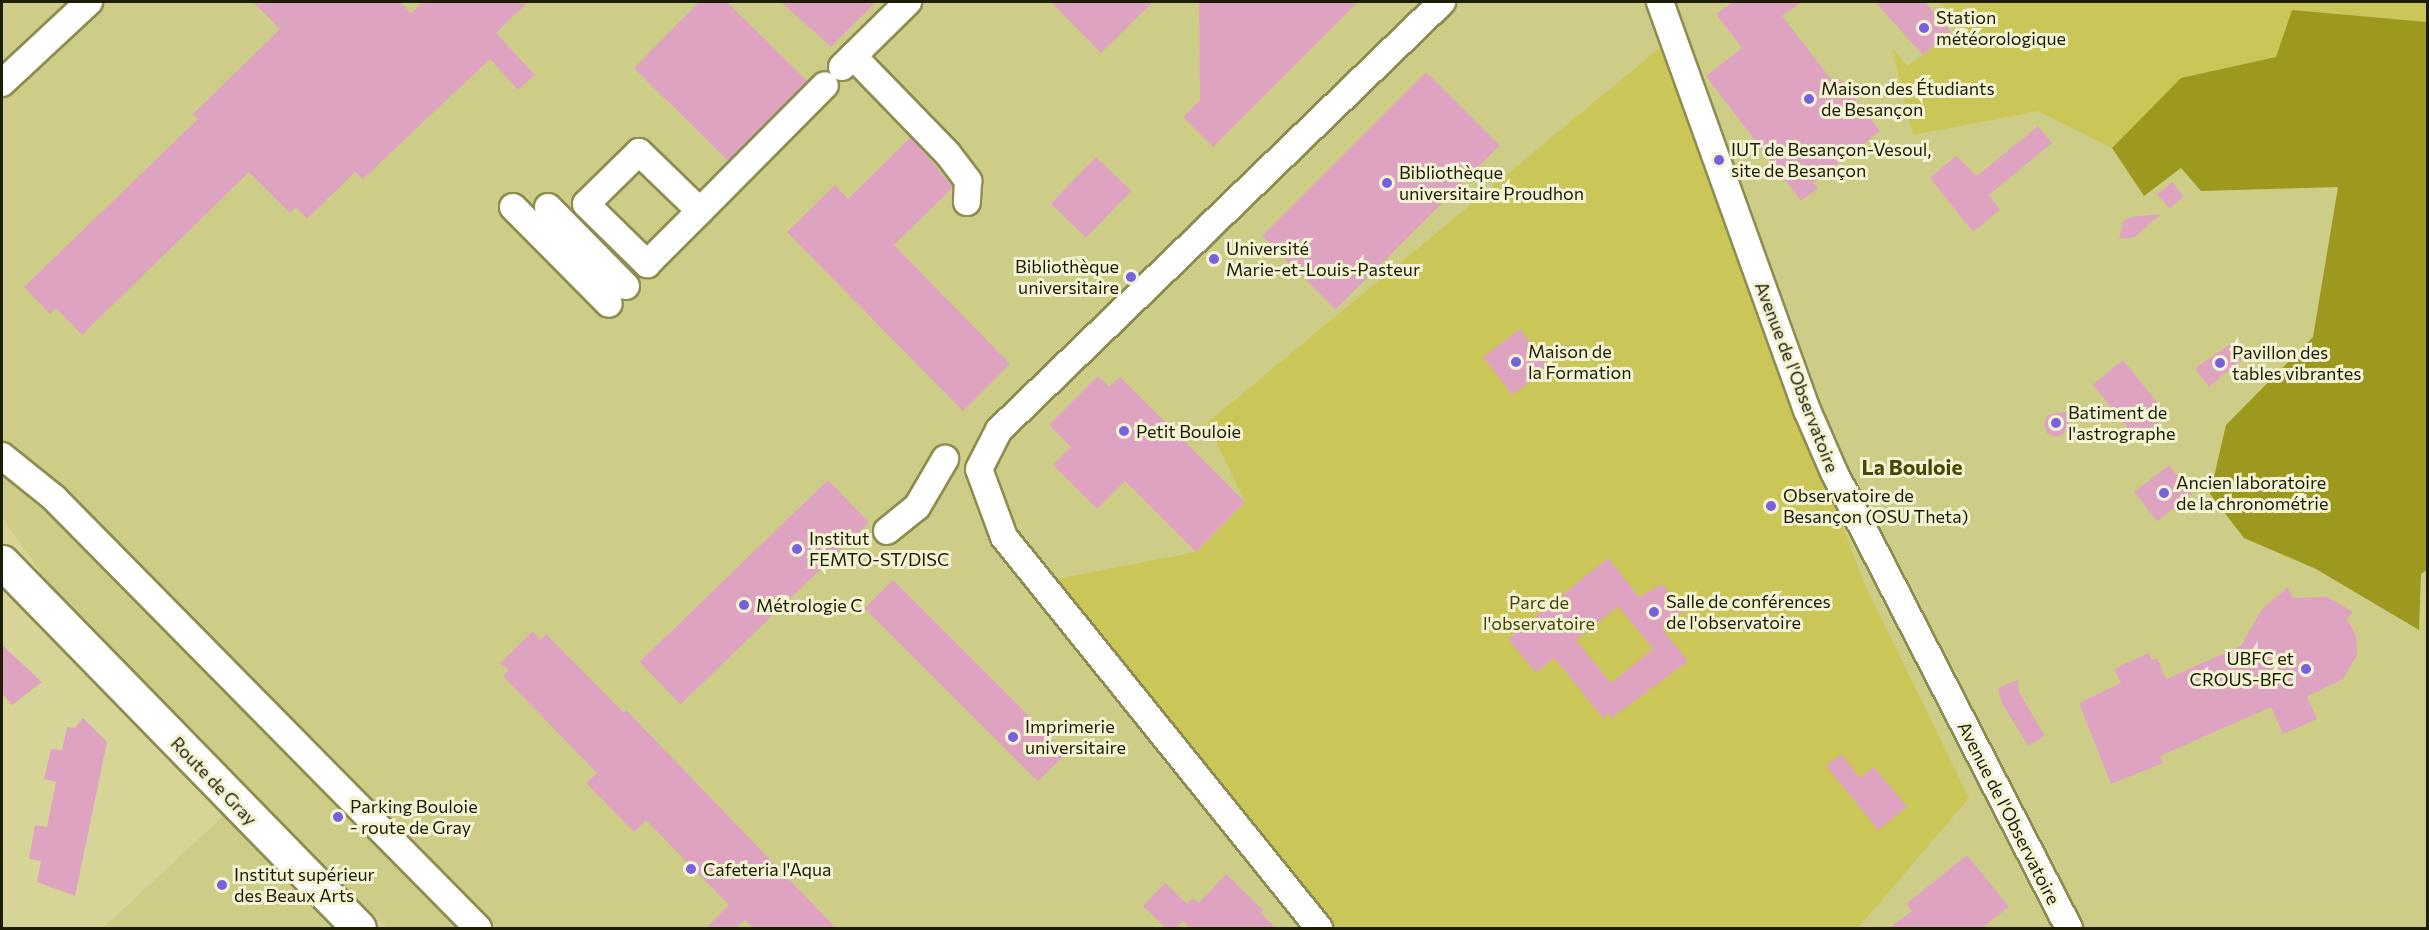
<!DOCTYPE html>
<html>
<head>
<meta charset="utf-8">
<style>
  body { margin:0 }
  #map { position:relative; width:2429px; height:930px; overflow:hidden; background:#d6d597; font-family:Commissioner,sans-serif }
  div>[style] { position:absolute }
  [style*='--x'] { left:calc(var(--x)*1px); top:calc(var(--y)*1px); width:calc(var(--w)*1px); rotate:calc(var(--a)*1deg) }
  .built>* { inset:0; background:#cecd87 }
  .green>* { inset:0; background:#cac657 }
  .forest>* { inset:0; background:#9d991e }
  .building>* { inset:0; background:#dfa3c2; transform-origin:0 0 }
  .roads { filter:drop-shadow(2px 0 #8e8d51) drop-shadow(-2px 0 #8e8d51) drop-shadow(0 2px #8e8d51) drop-shadow(0 -2px #8e8d51) }
  .street>* { height:26px; margin:-13px; padding:0 13px; transform-origin:13px; border-radius:13px; background:#fff }
  .secondary>* { height:33px; margin:-16.5px; padding:0 16.5px; transform-origin:16.5px; border-radius:16.5px; background:#fff }
  .dots>* { width:16px; height:16px; translate:-50% -50%; box-sizing:border-box; border:3px solid #f4f4d5; border-radius:50% }
  span { translate:-50% -50%; white-space:nowrap; text-align:center; line-height:1.15; -webkit-text-stroke:6px #f4f4d5; paint-order:stroke }
  .poi-label { font-size:18px; color:#1d1c04 }
  .left { translate:0 -50%; text-align:left }
  .right { translate:-100% -50%; text-align:right }
  .street-label { font-size:18px; color:#1d1c04 }
  .park-label { font-size:18px; color:#464403 }
  .quarter-label { font-size:21px; color:#494704; font-weight:700 }
  .frame { position:absolute; inset:0; border:3px solid #1d1c04; pointer-events:none }
</style>
</head>
<body>
<div id="map">
  <div class="built">
    <i style="clip-path:polygon(2px 2px,2427px 2px,2427px 928px,387px 928px,53px 591px,2px 517px)"></i>
    <i style="clip-path:polygon(224px 811px,337px 928px,103px 928px,219px 820px)"></i>
  </div>
  <div class="green">
    <i style="clip-path:polygon(1941px 2px,2427px 2px,2427px 22px,2292px 10px,2276px 57px,2181px 78px,2112px 148px,2038px 111px,1913px 135px,1892px 48px,1907px 66px,1960px 28px)"></i>
    <i style="clip-path:polygon(1662px 46px,1864px 583px,1969px 798px,1858px 928px,1325px 928px,1042px 582px,1196px 552px,1245px 502px,1207px 423px)"></i>
  </div>
  <div class="forest">
    <i style="clip-path:polygon(2292px 10px,2427px 22px,2428px 569px,2421px 574px,2419px 630px,2316px 569px,2244px 538px,2210px 494px,2226px 425px,2313px 337px,2338px 187px,2201px 191px,2181px 168px,2144px 196px,2112px 148px,2181px 78px,2276px 57px)"></i>
  </div>
  <div class="building">
    <i style="clip-path:polygon(253px 2px,400px 2px,411px 13px,423px 2px,528px 2px,496px 33px,535px 75px,518px 90px,490px 59px,363px 179px,355px 172px,307px 219px,296px 207px,290px 213px,249px 172px,82px 335px,56px 308px,50px 314px,24px 287px,198px 119px,193px 114px,280px 29px)"></i>
    <i style="clip-path:polygon(699px 2px,727px 2px,807px 81px,728px 161px,634px 68px)"></i>
    <i style="clip-path:polygon(781px 2px,876px 2px,831px 47px)"></i>
    <i style="clip-path:polygon(1051px 2px,1153px 2px,1101px 53px)"></i>
    <i style="clip-path:polygon(1199px 2px,1358px 2px,1213px 147px,1183px 117px,1200px 100px)"></i>
    <i style="clip-path:polygon(1733px 2px,1802px 2px,1782px 16px,1834px 83px,1840px 79px,1880px 131px,1813px 183px,1818px 188px,1801px 201px,1706px 76px,1742px 48px,1716px 14px)"></i>
    <i style="clip-path:polygon(1875px 2px,1925px 2px,1951px 32px,1923px 55px)"></i>
    <i style="left:1426px;top:72px;width:104px;height:232px;rotate:45deg"></i>
    <i style="clip-path:polygon(2038px 126px,2052px 143px,1989px 195px,2000px 210px,1973px 232px,1930px 178px,1956px 156px,1977px 176px)"></i>
    <i style="clip-path:polygon(911px 137px,953px 187px,894px 245px,1010px 364px,963px 411px,787px 232px,835px 185px,848px 199px)"></i>
    <i style="left:1096px;top:157px;width:49px;height:65px;rotate:44deg"></i>
    <i style="left:2172px;top:182px;width:19px;height:19px;rotate:51deg"></i>
    <i style="clip-path:polygon(2161px 214px,2135px 237px,2119px 239px,2123px 222px,2130px 217px)"></i>
    <i style="left:1520px;top:329px;width:48px;height:46px;rotate:53deg"></i>
    <i style="clip-path:polygon(2235px 341px,2246px 356px,2209px 387px,2195px 368px)"></i>
    <i style="left:2123px;top:360px;width:70px;height:39px;rotate:51deg"></i>
    <i style="clip-path:polygon(1098px 376px,1109px 387px,1120px 377px,1245px 502px,1196px 552px,1125px 481px,1097px 509px,1053px 465px,1071px 447px,1049px 425px)"></i>
    <i style="clip-path:polygon(2071px 411px,2065px 433px,2056px 437px,2047px 433px,2044px 424px,2048px 415px)"></i>
    <i style="left:2169px;top:465px;width:37px;height:44px;rotate:52deg"></i>
    <i style="left:828px;top:480px;width:59px;height:262px;rotate:46deg"></i>
    <i style="clip-path:polygon(evenodd,1608px 558px,1639px 597px,1662px 584px,1684px 611px,1662px 629px,1688px 661px,1612px 718px,1608px 713px,1603px 718px,1554px 658px,1536px 673px,1508px 639px,1608px 558px,1618px 606px,1653px 649px,1611px 683px,1576px 640px,1618px 606px)"></i>
    <i style="left:893px;top:580px;width:245px;height:40px;rotate:45deg"></i>
    <i style="clip-path:polygon(2288px 587px,2293px 598px,2328px 597px,2353px 612px,2347px 618px,2356px 636px,2357px 655px,2343px 679px,2307px 697px,2317px 719px,2283px 734px,2271px 707px,2160px 756px,2163px 763px,2111px 784px,2079px 703px,2121px 683px,2114px 669px,2149px 653px,2152px 660px,2157px 658px,2166px 679px,2241px 646px,2262px 609px)"></i>
    <i style="clip-path:polygon(533px 631px,540px 640px,546px 634px,624px 713px,626px 710px,836px 928px,753px 928px,745px 920px,736px 928px,706px 928px,729px 905px,646px 820px,634px 832px,586px 783px,597px 773px,503px 676px,509px 670px,500px 663px)"></i>
    <i style="clip-path:polygon(2px 645px,42px 682px,12px 705px,2px 693px)"></i>
    <i style="clip-path:polygon(2017px 680px,2019px 692px,2045px 736px,2028px 746px,2002px 703px,1998px 688px)"></i>
    <i style="clip-path:polygon(83px 718px,107px 742px,75px 896px,37px 882px,41px 861px,29px 859px,35px 825px,47px 827px,56px 782px,44px 779px,51px 749px,62px 750px,67px 727px,75px 728px)"></i>
    <i style="clip-path:polygon(1841px 754px,1860px 778px,1874px 767px,1907px 807px,1878px 830px,1826px 766px)"></i>
    <i style="clip-path:polygon(1967px 855px,2009px 907px,1982px 928px,1889px 928px,1912px 911px,1906px 904px)"></i>
    <i style="clip-path:polygon(1226px 874px,1263px 910px,1261px 913px,1276px 928px,1191px 928px,1183px 921px,1175px 928px,1166px 928px,1143px 906px,1165px 883px,1187px 904px,1193px 898px,1199px 903px)"></i>
  </div>
  <div class="roads">
    <div class="street">
      <i style="--x:1660;--y:2;--w:434;--a:70.2"></i>
      <i style="--x:1807;--y:410;--w:68;--a:66.5"></i>
      <i style="--x:1834;--y:472;--w:513;--a:62.74"></i>
      <i style="--x:853;--y:56;--w:136;--a:45.9"></i>
      <i style="--x:948;--y:154;--w:34;--a:53"></i>
      <i style="--x:968;--y:181;--w:21;--a:93"></i>
      <i style="--x:842;--y:67;--w:93;--a:-44.6"></i>
      <i style="--x:2;--y:83;--w:119;--a:-43"></i>
      <i style="--x:513;--y:207;--w:136;--a:45.3"></i>
      <i style="--x:548;--y:207;--w:111;--a:45.4"></i>
      <i style="--x:700;--y:211;--w:85;--a:-136"></i>
      <i style="--x:639;--y:152;--w:74;--a:135.5"></i>
      <i style="--x:586;--y:204;--w:86;--a:44.5"></i>
      <i style="--x:647;--y:264;--w:75;--a:-45"></i>
      <i style="--x:700;--y:211;--w:177;--a:-45.2"></i>
      <i style="--x:2;--y:456;--w:67;--a:38.9"></i>
      <i style="--x:54;--y:498;--w:604;--a:45.4"></i>
      <i style="--x:887;--y:531;--w:38;--a:-39"></i>
      <i style="--x:917;--y:507;--w:56;--a:-59.7"></i>
      <i style="--x:1319;--y:928;--w:502;--a:-128.86"></i>
      <i style="--x:1004;--y:537;--w:72;--a:-110.2"></i>
      <i style="--x:979;--y:469;--w:44;--a:-62.9"></i>
      <i style="--x:999;--y:430;--w:616;--a:-44.01"></i>
    </div>
    <div class="secondary">
      <i style="--x:2;--y:562;--w:511;--a:45.71"></i>
    </div>
  </div>
  <div class="dots">
    <i style="left:1924px;top:28px;background:#7762dd"></i>
    <i style="left:1809px;top:99px;background:#7762dd"></i>
    <i style="left:1719px;top:160px;background:#7762dd"></i>
    <i style="left:1387px;top:183px;background:#7762dd"></i>
    <i style="left:1214px;top:259px;background:#7762dd"></i>
    <i style="left:1131px;top:277px;background:#7762dd"></i>
    <i style="left:1516px;top:362px;background:#7762dd"></i>
    <i style="left:2220px;top:363px;background:#7762dd"></i>
    <i style="left:2056px;top:423px;background:#7762dd"></i>
    <i style="left:1124px;top:431px;background:#7762dd"></i>
    <i style="left:2164px;top:493px;background:#7762dd"></i>
    <i style="left:1771px;top:506px;background:#7762dd"></i>
    <i style="left:797px;top:549px;background:#7762dd"></i>
    <i style="left:744px;top:605px;background:#7762dd"></i>
    <i style="left:1654px;top:612px;background:#7762dd"></i>
    <i style="left:2306px;top:669px;background:#7762dd"></i>
    <i style="left:1013px;top:737px;background:#7762dd"></i>
    <i style="left:338px;top:817px;background:#7762dd"></i>
    <i style="left:691px;top:869px;background:#7762dd"></i>
    <i style="left:222px;top:885px;background:#7762dd"></i>
  </div>
  <div class="poi-label">
    <span class="left" style="left:1936px;top:28px">Station<br>météorologique</span>
    <span class="left" style="left:1821px;top:99px">Maison des Étudiants<br>de Besançon</span>
    <span class="left" style="left:1731px;top:160px">IUT de Besançon-Vesoul,<br>site de Besançon</span>
    <span class="left" style="left:1399px;top:183px">Bibliothèque<br>universitaire Proudhon</span>
    <span class="left" style="left:1226px;top:259px">Université<br>Marie-et-Louis-Pasteur</span>
    <span class="right" style="left:1119px;top:277px">Bibliothèque<br>universitaire</span>
    <span class="left" style="left:1528px;top:362px">Maison de<br>la Formation</span>
    <span class="left" style="left:2232px;top:363px">Pavillon des<br>tables vibrantes</span>
    <span class="left" style="left:2068px;top:423px">Batiment de<br>l'astrographe</span>
    <span class="left" style="left:1136px;top:431px">Petit Bouloie</span>
    <span class="left" style="left:2176px;top:493px">Ancien laboratoire<br>de la chronométrie</span>
    <span class="left" style="left:1783px;top:506px">Observatoire de<br>Besançon (OSU Theta)</span>
    <span class="left" style="left:809px;top:549px">Institut<br>FEMTO-ST/DISC</span>
    <span class="left" style="left:1666px;top:612px">Salle de conférences<br>de l'observatoire</span>
    <span class="left" style="left:756px;top:605px">Métrologie C</span>
    <span class="right" style="left:2294px;top:669px">UBFC et<br>CROUS-BFC</span>
    <span class="left" style="left:1025px;top:737px">Imprimerie<br>universitaire</span>
    <span class="left" style="left:350px;top:817px">Parking Bouloie<br>- route de Gray</span>
    <span class="left" style="left:703px;top:869px">Cafeteria l'Aqua</span>
    <span class="left" style="left:234px;top:885px">Institut supérieur<br>des Beaux Arts</span>
  </div>
  <div class="street-label">
    <span style="left:1797px;top:377px;rotate:69deg">Avenue de l'Observatoire</span>
    <span style="left:214px;top:781px;rotate:46deg">Route de Gray</span>
    <span style="left:2009px;top:813px;rotate:63deg">Avenue de l'Observatoire</span>
  </div>
  <div class="park-label">
    <span style="left:1539px;top:613px">Parc de<br>l'observatoire</span>
  </div>
  <div class="quarter-label">
    <span style="left:1912px;top:467px">La Bouloie</span>
  </div>
  <div class="frame"></div>
</div>
</body>
</html>
